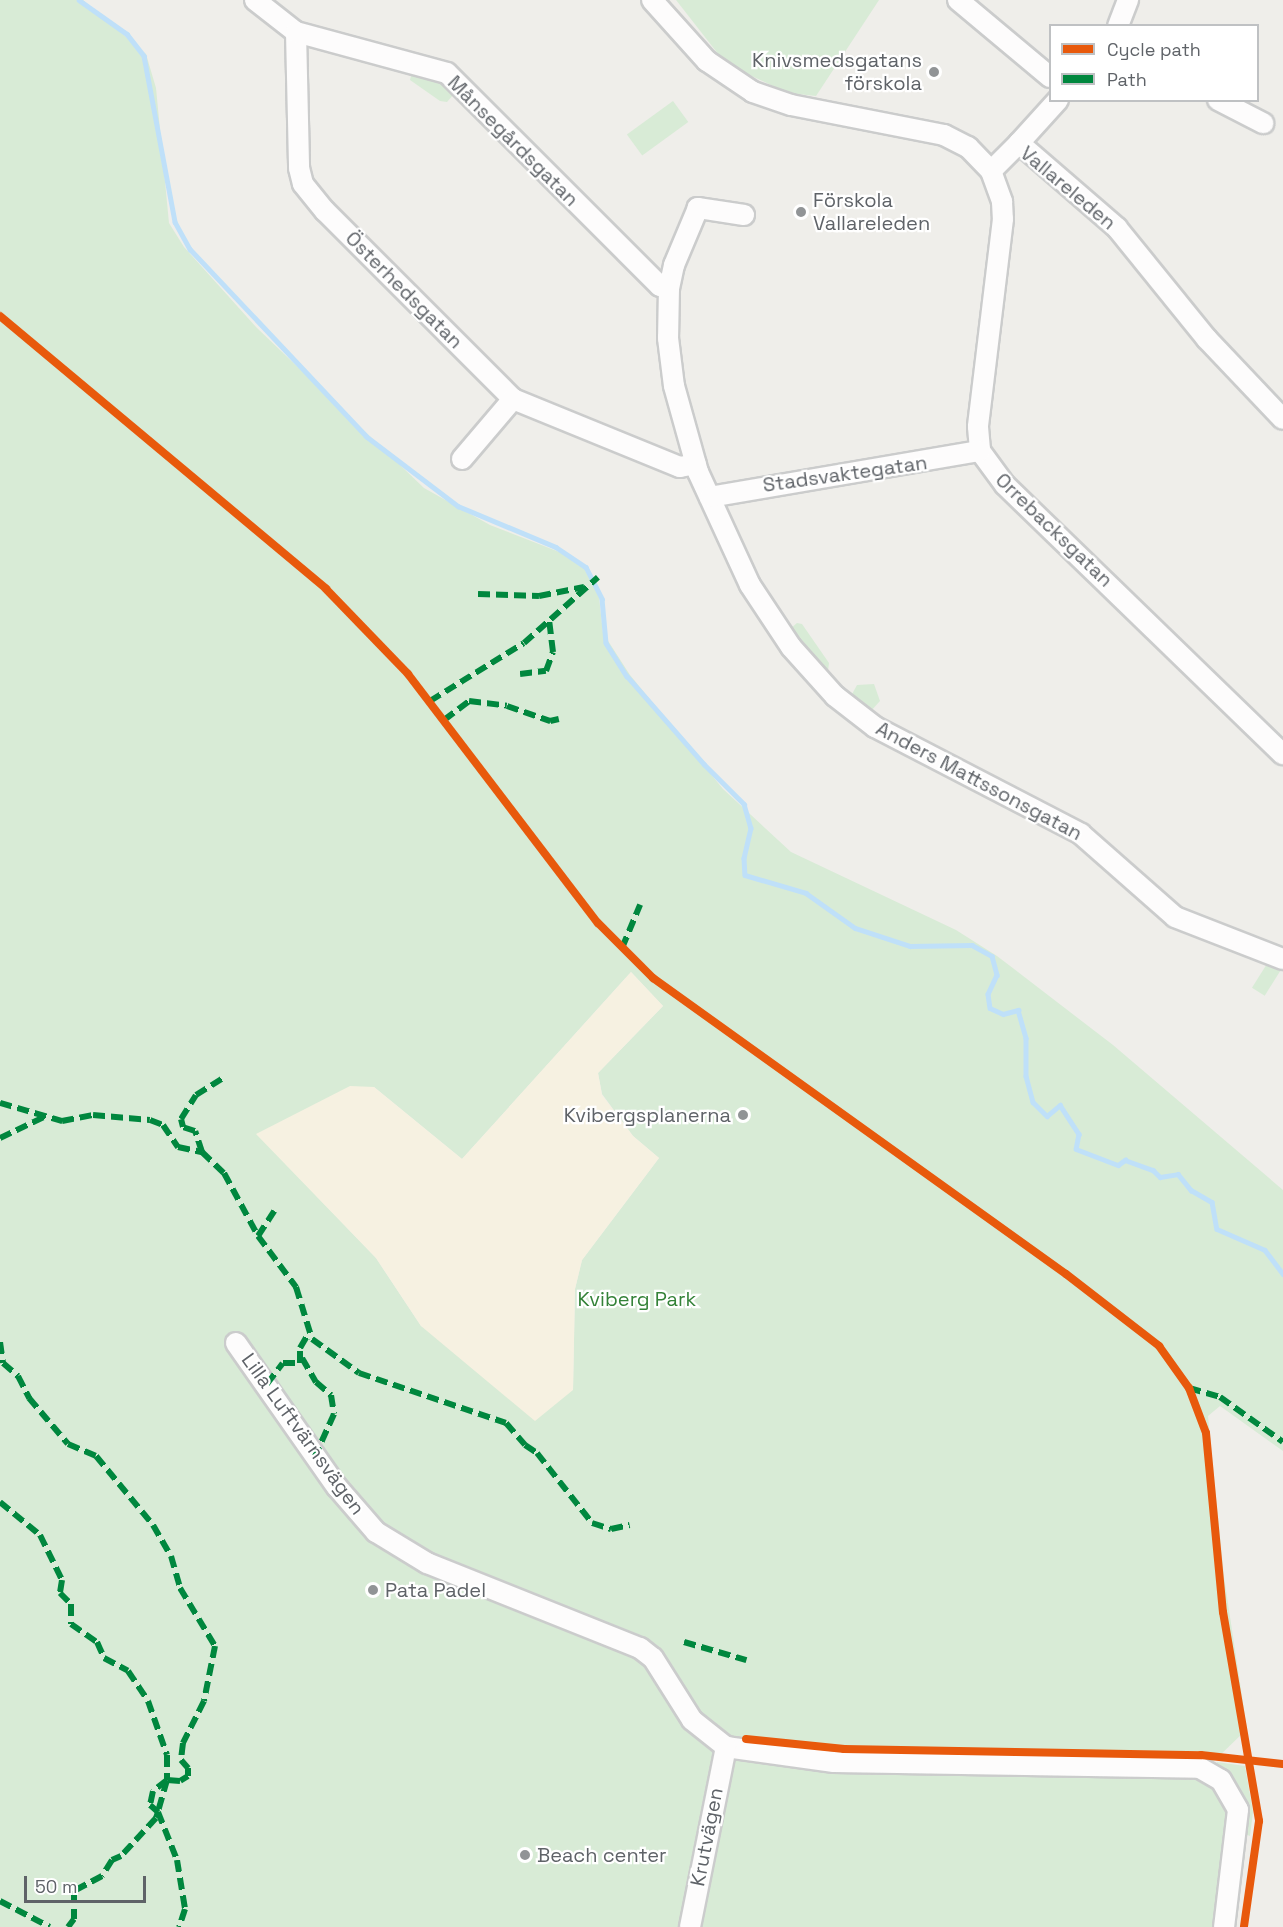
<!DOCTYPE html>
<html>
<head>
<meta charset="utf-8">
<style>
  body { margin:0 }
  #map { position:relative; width:1283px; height:1927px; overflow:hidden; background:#efeeea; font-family:"Space Grotesk",sans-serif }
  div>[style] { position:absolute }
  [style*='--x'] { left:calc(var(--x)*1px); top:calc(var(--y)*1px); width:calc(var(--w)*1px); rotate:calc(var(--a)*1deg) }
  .green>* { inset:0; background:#d8ebd6; transform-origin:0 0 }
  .sand>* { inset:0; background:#f6f1e1 }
  .stream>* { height:4.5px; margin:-2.25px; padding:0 2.25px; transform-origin:2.25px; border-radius:2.25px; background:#bfe0f9 }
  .roads { filter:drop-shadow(2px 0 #cbcccc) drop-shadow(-2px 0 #cbcccc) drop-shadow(0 2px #cbcccc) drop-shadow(0 -2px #cbcccc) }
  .minor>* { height:20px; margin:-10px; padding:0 10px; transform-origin:10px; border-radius:10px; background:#fdfcfc }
  .quiet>* { height:6px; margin-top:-3px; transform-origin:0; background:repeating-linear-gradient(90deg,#00873e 0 12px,transparent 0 18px) }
  .cycleway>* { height:8px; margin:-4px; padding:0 4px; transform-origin:4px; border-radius:4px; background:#e8590c }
  .dots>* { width:16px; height:16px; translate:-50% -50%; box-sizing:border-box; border:3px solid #fff; border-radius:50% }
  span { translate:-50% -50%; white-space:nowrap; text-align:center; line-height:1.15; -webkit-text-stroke:4.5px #fff; paint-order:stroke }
  .poi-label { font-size:20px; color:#5f6368 }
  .right { translate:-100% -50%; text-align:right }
  .left { translate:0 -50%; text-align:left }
  .street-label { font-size:20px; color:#5f6368 }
  .park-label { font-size:20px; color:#348238 }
  .legend { position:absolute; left:1049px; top:24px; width:210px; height:78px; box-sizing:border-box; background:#fff; border:2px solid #bfc1c3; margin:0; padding:8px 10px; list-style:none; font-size:18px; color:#5f6368 }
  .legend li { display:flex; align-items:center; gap:12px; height:30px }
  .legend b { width:30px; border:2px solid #bfc1c3 }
  .scale { position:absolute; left:24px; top:1876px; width:122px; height:27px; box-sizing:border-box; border:3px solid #5f6368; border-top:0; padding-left:8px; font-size:18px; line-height:21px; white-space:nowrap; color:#5f6368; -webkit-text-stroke:4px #fff; paint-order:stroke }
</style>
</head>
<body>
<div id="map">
  <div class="green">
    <i style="clip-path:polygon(evenodd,0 0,83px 0,146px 54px,156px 88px,169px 223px,184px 247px,257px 328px,424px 488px,490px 525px,567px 555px,583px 566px,599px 597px,603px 633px,630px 675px,723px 789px,791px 852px,956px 930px,997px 956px,1113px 1045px,1283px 1190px,1283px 1451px,1220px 1406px,1208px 1416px,1224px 1577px,1247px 1729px,1211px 1764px,1234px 1789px,1216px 1927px,0 1927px,0 0,631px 972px,663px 1006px,598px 1073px,602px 1094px,633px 1136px,659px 1158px,582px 1260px,575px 1289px,573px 1390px,421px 1326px,376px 1258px,257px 1134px,374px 1087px,462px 1159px,631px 972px)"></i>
    <i style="clip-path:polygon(676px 0,879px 0,816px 96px,788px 93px,726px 64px)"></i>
    <i style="clip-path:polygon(412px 72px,441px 79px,454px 94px,447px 102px,440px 101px,410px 80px)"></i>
    <i style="left:673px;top:101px;width:26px;height:57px;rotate:54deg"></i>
    <i style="clip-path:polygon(797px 623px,802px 624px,829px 663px,828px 671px,790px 629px)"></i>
    <i style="clip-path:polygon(874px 684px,880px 701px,870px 712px,851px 696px,857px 685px)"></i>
    <i style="left:1270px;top:959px;width:15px;height:34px;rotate:32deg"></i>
    <i style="clip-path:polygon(1217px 1762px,1245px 1766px,1253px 1812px,1250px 1836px,1245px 1834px,1242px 1795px,1215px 1767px)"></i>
  </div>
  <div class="sand">
    <i style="clip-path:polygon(631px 972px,663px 1006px,598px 1073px,602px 1095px,633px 1136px,659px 1158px,582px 1260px,575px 1289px,573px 1390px,535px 1421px,421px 1326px,376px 1258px,256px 1134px,350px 1086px,374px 1087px,462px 1159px)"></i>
  </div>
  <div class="stream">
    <i style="--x:79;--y:0;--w:59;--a:35.3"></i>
    <i style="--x:127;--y:34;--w:28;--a:52"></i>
    <i style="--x:144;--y:56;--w:169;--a:79.4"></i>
    <i style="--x:175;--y:222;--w:31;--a:61"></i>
    <i style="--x:190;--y:249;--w:257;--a:46.7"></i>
    <i style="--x:366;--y:436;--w:116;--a:37.3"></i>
    <i style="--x:458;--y:506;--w:106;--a:22.7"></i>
    <i style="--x:556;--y:547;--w:36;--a:34"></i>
    <i style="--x:586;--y:567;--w:36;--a:63"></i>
    <i style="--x:602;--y:599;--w:44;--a:84.8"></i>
    <i style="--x:606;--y:643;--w:39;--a:58"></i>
    <i style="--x:627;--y:676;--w:117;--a:48.8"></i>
    <i style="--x:704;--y:764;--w:57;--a:45"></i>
    <i style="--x:744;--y:804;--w:25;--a:74"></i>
    <i style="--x:751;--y:828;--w:31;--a:103"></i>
    <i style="--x:744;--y:858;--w:17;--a:87"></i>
    <i style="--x:745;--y:875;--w:64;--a:16.4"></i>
    <i style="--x:806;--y:893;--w:60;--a:35.5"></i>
    <i style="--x:855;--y:928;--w:58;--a:18.1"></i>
    <i style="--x:910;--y:946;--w:62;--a:-0.9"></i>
    <i style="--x:972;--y:945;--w:23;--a:29"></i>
    <i style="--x:992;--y:956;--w:20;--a:75"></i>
    <i style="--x:997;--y:975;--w:21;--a:115"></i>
    <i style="--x:988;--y:994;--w:14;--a:82"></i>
    <i style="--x:990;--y:1008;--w:14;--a:25"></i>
    <i style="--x:1003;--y:1014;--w:16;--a:-15"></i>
    <i style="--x:1018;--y:1010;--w:29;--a:74"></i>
    <i style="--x:1026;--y:1038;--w:38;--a:90"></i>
    <i style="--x:1026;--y:1076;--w:27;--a:75"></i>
    <i style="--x:1033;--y:1102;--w:20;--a:45"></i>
    <i style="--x:1047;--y:1116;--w:17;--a:-40"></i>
    <i style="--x:1060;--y:1105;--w:35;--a:57"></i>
    <i style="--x:1079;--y:1134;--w:15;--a:101"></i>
    <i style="--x:1076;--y:1149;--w:45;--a:20.9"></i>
    <i style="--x:1118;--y:1165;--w:9;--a:-36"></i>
    <i style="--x:1125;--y:1160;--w:30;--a:20"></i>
    <i style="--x:1153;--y:1170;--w:10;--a:45"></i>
    <i style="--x:1160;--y:1177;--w:18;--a:-9"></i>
    <i style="--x:1178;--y:1174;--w:21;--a:51"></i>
    <i style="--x:1191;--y:1190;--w:24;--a:30"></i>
    <i style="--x:1212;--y:1202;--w:27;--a:80"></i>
    <i style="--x:1217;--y:1229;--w:52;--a:23.6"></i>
    <i style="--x:1265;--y:1250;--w:30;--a:53"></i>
  </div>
  <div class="roads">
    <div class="minor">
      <i style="--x:255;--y:0;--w:52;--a:38"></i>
      <i style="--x:296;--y:32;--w:136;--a:88.7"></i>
      <i style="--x:299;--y:168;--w:16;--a:76"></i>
      <i style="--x:303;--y:184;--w:35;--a:51"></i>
      <i style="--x:325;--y:211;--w:266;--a:45"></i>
      <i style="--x:513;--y:399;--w:180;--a:22.2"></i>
      <i style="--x:680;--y:467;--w:16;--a:-11"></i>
      <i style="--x:652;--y:0;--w:82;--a:48"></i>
      <i style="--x:707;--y:61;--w:55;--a:34"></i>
      <i style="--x:753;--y:92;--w:40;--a:18.9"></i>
      <i style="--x:791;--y:105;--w:156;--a:11.1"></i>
      <i style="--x:944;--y:135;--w:27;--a:27"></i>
      <i style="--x:968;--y:147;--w:33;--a:46"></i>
      <i style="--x:991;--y:171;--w:40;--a:-45"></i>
      <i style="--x:1019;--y:143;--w:130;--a:40.9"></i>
      <i style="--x:1117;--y:228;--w:143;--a:51"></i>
      <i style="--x:1207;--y:339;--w:110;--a:46.5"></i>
      <i style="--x:958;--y:0;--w:120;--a:39.9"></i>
      <i style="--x:1118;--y:26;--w:28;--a:-69"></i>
      <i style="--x:296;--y:32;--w:156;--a:15.2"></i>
      <i style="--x:447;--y:73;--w:301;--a:45"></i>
      <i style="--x:660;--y:286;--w:9;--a:13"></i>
      <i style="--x:1218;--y:100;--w:51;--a:27.1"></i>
      <i style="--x:1019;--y:143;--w:58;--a:-47.8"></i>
      <i style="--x:991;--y:171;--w:33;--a:70"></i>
      <i style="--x:1002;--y:202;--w:17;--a:87"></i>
      <i style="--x:1003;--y:219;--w:209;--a:96.9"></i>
      <i style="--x:978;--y:427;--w:24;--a:85"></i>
      <i style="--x:980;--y:451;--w:42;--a:53.7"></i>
      <i style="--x:1005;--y:485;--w:387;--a:44.1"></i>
      <i style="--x:744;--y:215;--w:47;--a:-171.3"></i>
      <i style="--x:698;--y:208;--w:62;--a:112.8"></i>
      <i style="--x:674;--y:265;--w:24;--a:102"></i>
      <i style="--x:669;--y:288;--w:50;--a:91.1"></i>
      <i style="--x:668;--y:338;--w:48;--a:82.9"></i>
      <i style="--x:674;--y:386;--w:89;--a:74.4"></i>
      <i style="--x:698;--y:472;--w:124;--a:65.3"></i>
      <i style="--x:750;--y:585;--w:74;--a:56.5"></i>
      <i style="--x:791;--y:647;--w:66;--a:48.1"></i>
      <i style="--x:835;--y:696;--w:51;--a:37.8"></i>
      <i style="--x:875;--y:727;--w:232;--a:27.4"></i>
      <i style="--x:1081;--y:834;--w:125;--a:41.4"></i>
      <i style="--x:1175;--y:917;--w:116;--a:21.3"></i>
      <i style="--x:462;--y:459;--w:79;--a:-49.6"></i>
      <i style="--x:710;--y:497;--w:274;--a:-9.7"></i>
      <i style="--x:236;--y:1343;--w:176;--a:55"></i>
      <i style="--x:337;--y:1487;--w:60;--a:49.1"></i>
      <i style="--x:376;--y:1532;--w:60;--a:31.3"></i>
      <i style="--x:427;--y:1563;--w:229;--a:21.8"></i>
      <i style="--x:640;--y:1648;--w:16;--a:38"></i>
      <i style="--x:653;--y:1658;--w:73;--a:57.8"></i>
      <i style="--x:692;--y:1720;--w:43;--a:38.5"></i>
      <i style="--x:726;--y:1747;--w:109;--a:7.9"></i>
      <i style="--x:834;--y:1762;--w:366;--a:0.9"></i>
      <i style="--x:1200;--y:1768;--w:24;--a:30"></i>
      <i style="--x:1221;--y:1780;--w:34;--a:60"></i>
      <i style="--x:1238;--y:1810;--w:118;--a:96.8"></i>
      <i style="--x:690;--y:1927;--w:184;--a:-78.7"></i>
    </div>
  </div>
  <div class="quiet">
    <i style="--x:478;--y:594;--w:61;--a:1.9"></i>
    <i style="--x:539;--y:596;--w:46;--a:-11.3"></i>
    <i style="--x:520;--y:674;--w:26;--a:-7"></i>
    <i style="--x:546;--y:671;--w:20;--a:-70"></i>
    <i style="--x:553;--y:652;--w:33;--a:-97"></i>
    <i style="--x:430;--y:701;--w:110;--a:-31.7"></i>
    <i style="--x:524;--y:643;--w:99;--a:-41.7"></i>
    <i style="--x:444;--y:720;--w:31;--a:-37"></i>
    <i style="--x:469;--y:701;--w:38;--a:7"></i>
    <i style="--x:507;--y:706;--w:46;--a:19.2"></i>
    <i style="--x:550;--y:721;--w:9;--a:-13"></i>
    <i style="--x:622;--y:948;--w:47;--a:-67.3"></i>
    <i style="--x:0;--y:1103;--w:65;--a:16.2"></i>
    <i style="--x:62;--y:1121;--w:32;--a:-11"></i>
    <i style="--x:93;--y:1115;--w:57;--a:5"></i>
    <i style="--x:150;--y:1120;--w:14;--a:21"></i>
    <i style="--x:163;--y:1125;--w:27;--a:56"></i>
    <i style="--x:178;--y:1147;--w:25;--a:12"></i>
    <i style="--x:202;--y:1152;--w:30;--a:44"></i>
    <i style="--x:224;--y:1173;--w:72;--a:61.6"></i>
    <i style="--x:258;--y:1236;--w:64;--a:53.3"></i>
    <i style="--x:296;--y:1287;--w:54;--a:72.9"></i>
    <i style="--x:312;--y:1339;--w:58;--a:35.9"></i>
    <i style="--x:359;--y:1373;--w:155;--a:18.8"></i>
    <i style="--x:506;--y:1423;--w:29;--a:49"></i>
    <i style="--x:525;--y:1445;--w:14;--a:34"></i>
    <i style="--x:537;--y:1453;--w:89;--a:51.8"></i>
    <i style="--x:592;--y:1523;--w:20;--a:18"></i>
    <i style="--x:611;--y:1529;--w:19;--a:-12"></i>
    <i style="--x:0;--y:1138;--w:49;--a:-25.5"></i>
    <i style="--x:202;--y:1152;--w:22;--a:-108"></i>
    <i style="--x:195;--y:1131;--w:13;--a:-162"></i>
    <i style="--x:183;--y:1127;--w:8;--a:-104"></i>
    <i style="--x:181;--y:1119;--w:28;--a:-58"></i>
    <i style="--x:196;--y:1095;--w:32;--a:-32"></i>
    <i style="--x:258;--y:1236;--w:30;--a:-57"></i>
    <i style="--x:0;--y:1342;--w:21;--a:82"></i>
    <i style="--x:3;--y:1363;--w:20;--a:41"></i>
    <i style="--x:18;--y:1376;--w:25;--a:63"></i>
    <i style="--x:29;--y:1398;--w:60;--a:49.7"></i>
    <i style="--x:68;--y:1444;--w:30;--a:23"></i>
    <i style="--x:96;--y:1456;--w:89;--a:50.4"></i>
    <i style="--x:153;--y:1525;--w:36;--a:60"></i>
    <i style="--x:171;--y:1556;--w:33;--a:74"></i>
    <i style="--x:180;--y:1588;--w:68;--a:58.9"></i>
    <i style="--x:215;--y:1646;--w:56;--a:101.3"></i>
    <i style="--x:204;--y:1701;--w:47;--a:116.6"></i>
    <i style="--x:183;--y:1743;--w:17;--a:97"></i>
    <i style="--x:181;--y:1760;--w:11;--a:49"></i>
    <i style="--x:188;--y:1768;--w:8;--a:90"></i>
    <i style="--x:188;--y:1776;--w:9;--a:148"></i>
    <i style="--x:180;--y:1781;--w:13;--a:-176"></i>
    <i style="--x:167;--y:1780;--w:18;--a:142"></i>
    <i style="--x:153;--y:1791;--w:14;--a:102"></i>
    <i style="--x:150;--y:1805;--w:11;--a:41"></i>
    <i style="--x:158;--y:1812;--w:6;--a:108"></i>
    <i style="--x:156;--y:1818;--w:52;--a:132.6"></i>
    <i style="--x:121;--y:1856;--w:10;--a:156"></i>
    <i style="--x:112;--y:1860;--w:19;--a:122"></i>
    <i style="--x:102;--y:1876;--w:32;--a:152"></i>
    <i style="--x:74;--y:1891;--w:28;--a:90"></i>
    <i style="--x:74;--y:1919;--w:10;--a:127"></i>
    <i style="--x:302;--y:1358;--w:28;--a:60"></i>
    <i style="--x:316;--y:1382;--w:20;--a:41"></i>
    <i style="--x:331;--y:1395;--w:19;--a:81"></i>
    <i style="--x:334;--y:1414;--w:46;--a:114.3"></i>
    <i style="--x:267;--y:1384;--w:26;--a:-53"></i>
    <i style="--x:283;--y:1363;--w:17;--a:0"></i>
    <i style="--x:300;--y:1363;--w:15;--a:-90"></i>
    <i style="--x:300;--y:1348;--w:16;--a:-60"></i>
    <i style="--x:1189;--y:1388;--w:32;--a:16"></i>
    <i style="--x:1220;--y:1397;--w:77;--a:35.5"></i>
    <i style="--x:0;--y:1502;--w:52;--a:39.5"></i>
    <i style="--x:40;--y:1535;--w:50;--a:63.9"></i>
    <i style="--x:62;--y:1580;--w:13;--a:99"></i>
    <i style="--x:60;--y:1593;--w:16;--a:45"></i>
    <i style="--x:71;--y:1604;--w:20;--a:90"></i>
    <i style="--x:71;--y:1624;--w:32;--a:35"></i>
    <i style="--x:97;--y:1642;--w:17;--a:66"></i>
    <i style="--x:104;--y:1658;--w:27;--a:28"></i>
    <i style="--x:128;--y:1671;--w:36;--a:56"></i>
    <i style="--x:148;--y:1701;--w:57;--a:70.6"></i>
    <i style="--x:167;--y:1755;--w:25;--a:90"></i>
    <i style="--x:167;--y:1780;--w:33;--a:106"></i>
    <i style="--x:158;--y:1812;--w:52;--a:68.4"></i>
    <i style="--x:177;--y:1860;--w:50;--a:80.7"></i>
    <i style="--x:185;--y:1909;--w:19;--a:108"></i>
    <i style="--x:684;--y:1642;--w:65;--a:16.2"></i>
    <i style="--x:0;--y:1901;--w:56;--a:27.5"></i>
  </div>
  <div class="cycleway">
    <i style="--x:0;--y:316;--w:425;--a:39.9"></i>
    <i style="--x:326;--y:589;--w:118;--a:46"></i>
    <i style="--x:408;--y:674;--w:313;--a:52.7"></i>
    <i style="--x:598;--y:923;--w:78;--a:45"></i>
    <i style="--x:653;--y:978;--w:508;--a:35.63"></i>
    <i style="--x:1066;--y:1274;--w:118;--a:37.7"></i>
    <i style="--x:1159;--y:1346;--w:52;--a:54.5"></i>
    <i style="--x:1189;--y:1388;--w:48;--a:69.3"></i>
    <i style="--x:1206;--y:1433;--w:180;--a:84.6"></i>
    <i style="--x:1223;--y:1612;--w:212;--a:80.2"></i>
    <i style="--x:1259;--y:1821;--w:107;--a:98.1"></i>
    <i style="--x:746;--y:1739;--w:99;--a:5.8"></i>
    <i style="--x:844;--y:1749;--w:357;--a:1"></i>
    <i style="--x:1201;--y:1755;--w:82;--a:6.3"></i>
  </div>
  <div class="dots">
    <i style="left:934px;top:72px;background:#919496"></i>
    <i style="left:801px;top:212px;background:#919496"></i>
    <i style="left:743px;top:1115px;background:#919496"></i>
    <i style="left:373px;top:1590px;background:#919496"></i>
    <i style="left:525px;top:1855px;background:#919496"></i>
  </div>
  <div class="poi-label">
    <span class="right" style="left:922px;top:72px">Knivsmedsgatans<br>förskola</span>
    <span class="left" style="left:813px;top:212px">Förskola<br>Vallareleden</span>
    <span class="right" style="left:731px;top:1115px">Kvibergsplanerna</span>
    <span class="left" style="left:385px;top:1590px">Pata Padel</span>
    <span class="left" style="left:537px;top:1855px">Beach center</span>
  </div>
  <div class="street-label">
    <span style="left:513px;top:141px;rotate:45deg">Månsegårdsgatan</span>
    <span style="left:1068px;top:188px;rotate:40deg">Vallareleden</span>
    <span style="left:404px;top:290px;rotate:45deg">Österhedsgatan</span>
    <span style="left:845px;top:474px;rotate:-8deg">Stadsvaktegatan</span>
    <span style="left:1054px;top:530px;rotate:44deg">Orrebacksgatan</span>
    <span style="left:979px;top:781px;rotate:28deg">Anders Mattssonsgatan</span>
    <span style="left:303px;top:1434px;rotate:54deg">Lilla Luftvärnsvägen</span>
    <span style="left:707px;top:1837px;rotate:-79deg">Krutvägen</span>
  </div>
  <div class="park-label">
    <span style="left:637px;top:1299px">Kviberg Park</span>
  </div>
  <ul class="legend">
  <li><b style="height:8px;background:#e8590c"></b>Cycle path</li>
  <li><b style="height:8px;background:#00873e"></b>Path</li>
  </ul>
  <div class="scale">50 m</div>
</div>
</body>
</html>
